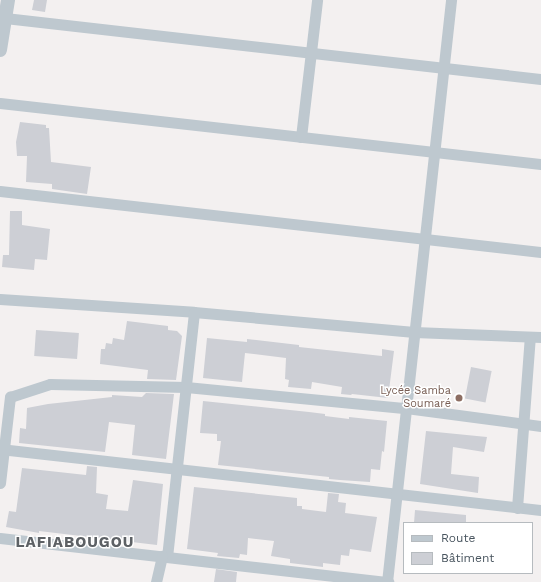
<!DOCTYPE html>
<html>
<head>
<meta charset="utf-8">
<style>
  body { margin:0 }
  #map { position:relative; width:541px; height:582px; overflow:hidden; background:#f3f0f0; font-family:"Work Sans",sans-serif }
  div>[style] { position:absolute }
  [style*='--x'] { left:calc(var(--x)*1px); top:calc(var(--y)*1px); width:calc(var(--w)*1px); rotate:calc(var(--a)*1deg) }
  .building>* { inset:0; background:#cdcfd5; transform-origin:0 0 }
  .minor>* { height:11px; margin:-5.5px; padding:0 5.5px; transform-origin:5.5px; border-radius:5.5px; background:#bec8cf }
  .tertiary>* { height:14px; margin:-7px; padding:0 7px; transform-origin:7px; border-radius:7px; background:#bec8cf }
  .dots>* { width:11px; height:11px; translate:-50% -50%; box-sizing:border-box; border:2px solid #fff; border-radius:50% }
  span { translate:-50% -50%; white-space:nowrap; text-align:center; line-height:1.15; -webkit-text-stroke:3px #fff; paint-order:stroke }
  .education-label { font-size:11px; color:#785e54 }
  .right { translate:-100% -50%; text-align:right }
  .district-label { font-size:15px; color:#5d6165; font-weight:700; letter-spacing:1px }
  .legend { position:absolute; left:403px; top:522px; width:130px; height:52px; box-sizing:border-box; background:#fff; border:1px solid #b6bbbf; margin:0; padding:5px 7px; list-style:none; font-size:12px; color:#48545e }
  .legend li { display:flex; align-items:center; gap:8px; height:20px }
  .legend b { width:20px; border:1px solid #b6bbbf }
</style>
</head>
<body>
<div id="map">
  <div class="building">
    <i style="clip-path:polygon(34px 0,47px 0,45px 12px,32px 10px)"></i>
    <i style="clip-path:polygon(20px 122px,46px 125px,46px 128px,49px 128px,51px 162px,91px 167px,87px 194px,52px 189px,52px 184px,26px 182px,27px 156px,17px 156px,16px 142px)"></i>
    <i style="clip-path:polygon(10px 211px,22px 211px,22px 225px,50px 229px,47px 260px,35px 259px,34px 270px,2px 267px,3px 255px,9px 255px)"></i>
    <i style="clip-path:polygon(127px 321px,168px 326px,168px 330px,177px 331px,182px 336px,176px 380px,147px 379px,148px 370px,100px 364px,101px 349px,105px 349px,106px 343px,112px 344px,113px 338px,124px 340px)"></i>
    <i style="left:36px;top:330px;width:43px;height:26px;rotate:4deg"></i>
    <i style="clip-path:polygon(207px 338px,247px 342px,247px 339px,299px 345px,299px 347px,382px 356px,382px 349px,394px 351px,388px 398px,352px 394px,351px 395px,341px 394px,342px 387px,312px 382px,311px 389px,288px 387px,289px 380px,285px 379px,286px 358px,245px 353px,242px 382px,203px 378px)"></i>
    <i style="left:471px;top:367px;width:21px;height:32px;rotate:11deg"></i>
    <i style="clip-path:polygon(146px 393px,174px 394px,166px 459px,132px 455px,135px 425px,109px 422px,105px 452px,19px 443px,20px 428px,26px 429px,27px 408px,48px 404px,112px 397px,112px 395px,142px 397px)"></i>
    <i style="clip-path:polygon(203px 401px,309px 412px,325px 414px,325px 416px,349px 419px,349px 417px,387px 421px,384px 452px,382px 451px,380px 470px,371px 469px,370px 482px,340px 480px,329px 479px,329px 477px,218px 465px,221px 441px,217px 441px,217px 434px,200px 433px)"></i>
    <i style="clip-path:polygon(426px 431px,487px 437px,484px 452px,453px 447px,451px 474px,479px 477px,478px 493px,420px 484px)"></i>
    <i style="clip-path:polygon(87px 466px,97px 467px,96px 493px,108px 495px,106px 509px,128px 511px,133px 480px,163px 484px,157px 545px,39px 531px,39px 533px,6px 527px,9px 511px,16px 512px,22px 468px,86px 475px)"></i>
    <i style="clip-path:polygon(194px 487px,297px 498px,297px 506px,302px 506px,302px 509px,326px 512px,328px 493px,339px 494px,338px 502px,346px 503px,345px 513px,377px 517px,371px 552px,350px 549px,349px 556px,341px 555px,340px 565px,323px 563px,323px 567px,290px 563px,290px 559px,271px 556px,274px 541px,248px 538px,247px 555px,240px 554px,239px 558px,217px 556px,218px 553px,187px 549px)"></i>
    <i style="clip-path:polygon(415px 510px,466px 515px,466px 523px,414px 523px)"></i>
    <i style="clip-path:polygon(216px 569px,237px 572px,236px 582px,214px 582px)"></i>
  </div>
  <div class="minor">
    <i style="--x:5;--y:18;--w:539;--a:6.49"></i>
    <i style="--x:0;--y:103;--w:544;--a:6.43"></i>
    <i style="--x:301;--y:137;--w:138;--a:-83.3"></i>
    <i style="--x:0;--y:191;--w:544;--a:6.43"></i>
    <i style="--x:0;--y:299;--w:194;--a:3.8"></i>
    <i style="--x:194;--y:312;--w:221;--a:5.2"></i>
    <i style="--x:414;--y:332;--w:127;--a:2.3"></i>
    <i style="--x:0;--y:449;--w:544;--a:6.43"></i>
    <i style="--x:0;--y:483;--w:87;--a:-83.4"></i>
    <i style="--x:10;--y:397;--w:42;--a:-18"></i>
    <i style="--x:50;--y:384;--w:136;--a:1.3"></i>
    <i style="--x:186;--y:387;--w:221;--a:5.5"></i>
    <i style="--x:406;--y:408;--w:136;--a:7.6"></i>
    <i style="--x:517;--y:508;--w:171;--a:-85.7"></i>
    <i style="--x:0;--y:538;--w:391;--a:6.5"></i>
    <i style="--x:167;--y:557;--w:246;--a:-83.7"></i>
    <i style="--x:156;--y:582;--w:27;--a:-77"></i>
    <i style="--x:387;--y:582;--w:586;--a:-83.72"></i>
  </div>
  <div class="tertiary">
    <i style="--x:0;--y:50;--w:51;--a:-80.9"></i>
  </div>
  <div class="dots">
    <i style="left:459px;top:398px;background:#8d6e63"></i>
  </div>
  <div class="education-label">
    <span class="right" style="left:451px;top:398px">Lycée Samba<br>Soumaré</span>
  </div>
  <div class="district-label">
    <span style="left:75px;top:543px">LAFIABOUGOU</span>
  </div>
  <ul class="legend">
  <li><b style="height:5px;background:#bec8cf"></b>Route</li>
  <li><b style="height:11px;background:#cdcfd5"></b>Bâtiment</li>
  </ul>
</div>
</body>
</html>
